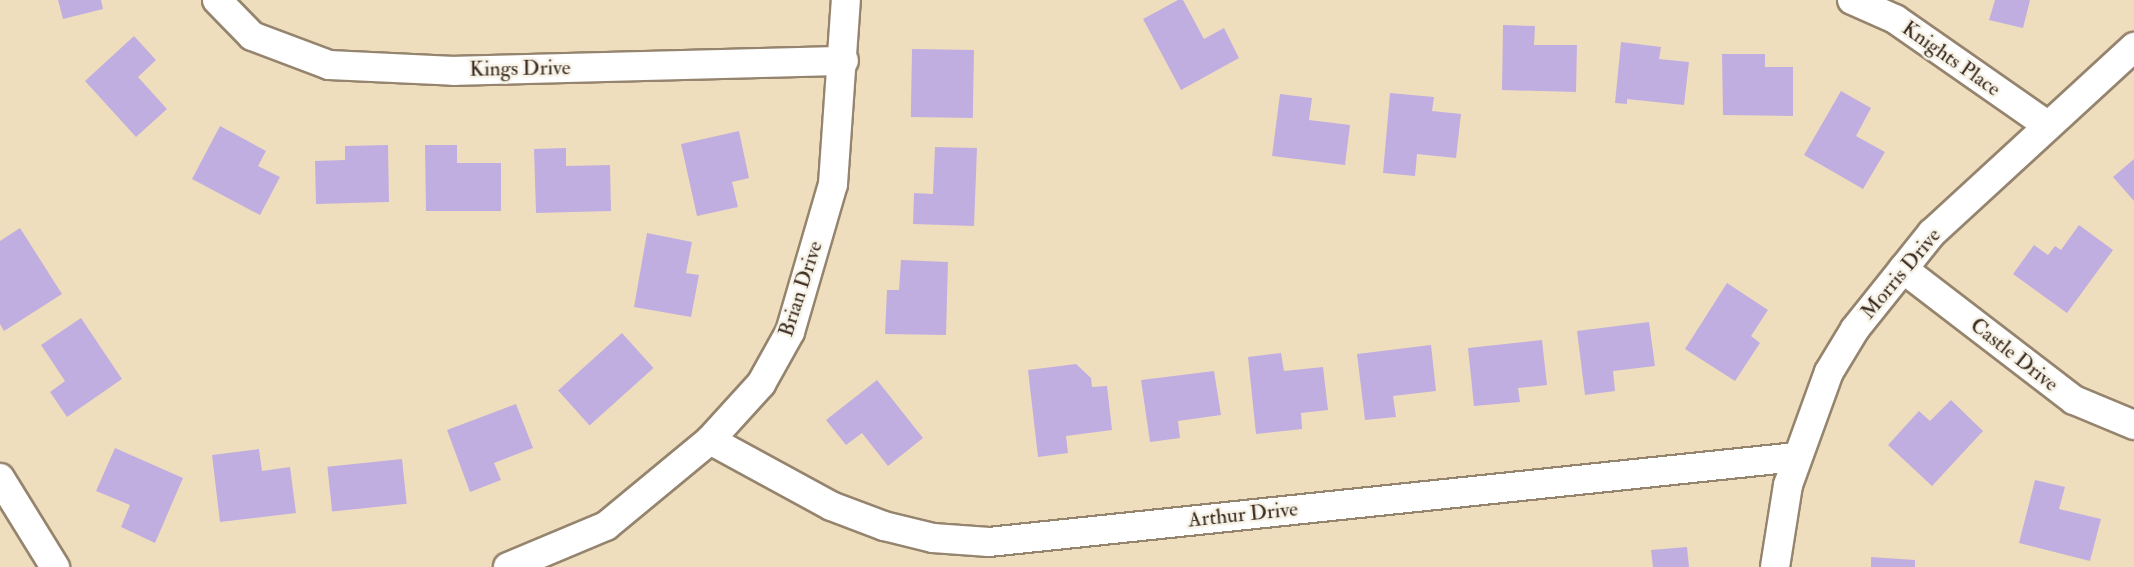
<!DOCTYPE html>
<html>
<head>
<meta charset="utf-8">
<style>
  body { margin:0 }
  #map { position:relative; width:2134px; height:567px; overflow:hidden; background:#efdebd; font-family:"IM FELL Double Pica",serif }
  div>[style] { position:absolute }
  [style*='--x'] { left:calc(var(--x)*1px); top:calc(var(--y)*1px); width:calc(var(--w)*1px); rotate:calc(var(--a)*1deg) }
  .building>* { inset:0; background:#c0aee0; transform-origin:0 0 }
  .roads { filter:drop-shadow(2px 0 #95846e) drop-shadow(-2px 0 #95846e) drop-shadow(0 2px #95846e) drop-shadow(0 -2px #95846e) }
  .minor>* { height:28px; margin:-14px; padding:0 14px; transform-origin:14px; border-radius:14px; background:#fff }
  span { translate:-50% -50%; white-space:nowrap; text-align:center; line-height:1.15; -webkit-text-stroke:5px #f7f3e8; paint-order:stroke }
  .street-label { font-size:21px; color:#3b2a1e }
</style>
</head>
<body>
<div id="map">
  <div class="building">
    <i style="clip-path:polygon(58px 0,101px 0,103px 9px,63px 19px)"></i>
    <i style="clip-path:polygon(1178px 0,1183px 0,1204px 39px,1224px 28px,1239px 58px,1181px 90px,1143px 19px)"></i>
    <i style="clip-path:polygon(1995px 0,2030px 0,2023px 28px,1989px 20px)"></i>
    <i style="clip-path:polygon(1503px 25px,1535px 26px,1534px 45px,1577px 45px,1576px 92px,1502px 90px)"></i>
    <i style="clip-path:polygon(134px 36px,156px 60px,138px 77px,167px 109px,136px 137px,85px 81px)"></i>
    <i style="clip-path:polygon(1621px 42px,1661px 47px,1659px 59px,1689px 62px,1684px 105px,1627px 99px,1627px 104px,1615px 103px)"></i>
    <i style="left:912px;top:49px;width:62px;height:68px;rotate:1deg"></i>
    <i style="clip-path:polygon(1722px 54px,1765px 54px,1765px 67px,1793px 67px,1793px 116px,1723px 115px)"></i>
    <i style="clip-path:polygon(1841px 91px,1871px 108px,1856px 136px,1885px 152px,1863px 189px,1804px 155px)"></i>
    <i style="clip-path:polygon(1390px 93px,1434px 97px,1432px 111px,1461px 114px,1456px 158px,1417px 154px,1415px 176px,1383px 173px)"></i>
    <i style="clip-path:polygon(1280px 94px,1312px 98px,1309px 120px,1350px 125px,1345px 165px,1272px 156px)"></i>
    <i style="clip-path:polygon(220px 126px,266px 151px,258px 166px,280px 177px,260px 215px,192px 179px)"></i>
    <i style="clip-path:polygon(739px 131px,749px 178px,732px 182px,738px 207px,697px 216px,681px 144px)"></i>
    <i style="clip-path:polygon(388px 145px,389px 202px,316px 204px,315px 161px,345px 160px,345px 146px)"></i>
    <i style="clip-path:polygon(425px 145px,457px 145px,457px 163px,501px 163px,501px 211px,426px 211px)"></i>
    <i style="clip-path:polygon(935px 147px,977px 148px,974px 226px,913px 224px,914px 193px,933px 194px)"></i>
    <i style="clip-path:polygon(566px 148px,566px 166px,610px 165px,611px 211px,536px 213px,534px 149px)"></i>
    <i style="clip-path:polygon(2134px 159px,2134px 201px,2113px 177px)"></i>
    <i style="clip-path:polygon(2079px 225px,2113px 250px,2067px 313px,2013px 274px,2034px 245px,2048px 255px,2055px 246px,2061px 250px)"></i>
    <i style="clip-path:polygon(20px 228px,62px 294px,4px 331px,0 324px,0 241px)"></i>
    <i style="clip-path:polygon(647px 233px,692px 242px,686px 273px,699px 275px,691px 317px,634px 307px)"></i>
    <i style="clip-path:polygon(901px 260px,948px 262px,946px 335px,885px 334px,887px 290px,899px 290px)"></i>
    <i style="clip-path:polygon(1727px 283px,1768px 310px,1751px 336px,1760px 343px,1735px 381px,1685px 349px)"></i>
    <i style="clip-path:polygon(81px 318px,122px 379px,67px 417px,50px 392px,65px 381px,41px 345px)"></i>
    <i style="clip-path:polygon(1649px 322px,1655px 366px,1613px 371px,1615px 391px,1585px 395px,1577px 331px)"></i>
    <i style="left:622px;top:333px;width:47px;height:86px;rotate:48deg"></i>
    <i style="clip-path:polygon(1542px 340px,1547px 385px,1518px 388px,1520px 402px,1474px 406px,1468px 348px)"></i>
    <i style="clip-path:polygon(1431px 345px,1436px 391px,1393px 396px,1396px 417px,1365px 420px,1357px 354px)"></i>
    <i style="clip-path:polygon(1281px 353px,1284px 371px,1323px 367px,1328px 410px,1301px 413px,1302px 429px,1256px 434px,1248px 357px)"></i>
    <i style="clip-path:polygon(1076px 364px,1091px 378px,1092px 387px,1107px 386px,1112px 430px,1066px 436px,1068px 453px,1038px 457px,1028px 370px)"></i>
    <i style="clip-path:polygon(1214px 371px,1221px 415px,1178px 421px,1180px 438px,1150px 442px,1141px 380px)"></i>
    <i style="clip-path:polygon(877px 380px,923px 438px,888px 466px,862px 433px,846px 445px,826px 420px)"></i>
    <i style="clip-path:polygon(1951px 400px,1983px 431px,1932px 486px,1888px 445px,1919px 411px,1930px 421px)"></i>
    <i style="clip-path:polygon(516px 404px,533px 448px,494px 463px,501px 480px,470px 492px,447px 430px)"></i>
    <i style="clip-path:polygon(115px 448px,183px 478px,155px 543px,121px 527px,130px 505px,96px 491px)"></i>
    <i style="clip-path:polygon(259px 449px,262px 471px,290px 467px,296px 513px,220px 522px,212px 455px)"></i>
    <i style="left:402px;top:459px;width:45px;height:75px;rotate:84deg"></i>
    <i style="clip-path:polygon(2035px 480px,2065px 487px,2059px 509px,2101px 519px,2090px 561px,2019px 543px)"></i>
    <i style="clip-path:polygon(1687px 547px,1689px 567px,1653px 567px,1651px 550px)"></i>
    <i style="clip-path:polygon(1871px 557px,1915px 560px,1915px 567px,1871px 567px)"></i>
  </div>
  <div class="roads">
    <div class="minor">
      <i style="--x:217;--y:0;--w:50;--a:45.8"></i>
      <i style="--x:252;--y:36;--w:82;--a:20.6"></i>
      <i style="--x:329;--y:65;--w:125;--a:2.7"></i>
      <i style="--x:454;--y:71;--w:390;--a:-1.5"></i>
      <i style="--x:1852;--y:0;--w:47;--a:23.8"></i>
      <i style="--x:1895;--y:19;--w:185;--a:34.9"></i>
      <i style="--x:1903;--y:269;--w:215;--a:37.5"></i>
      <i style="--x:2074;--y:400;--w:65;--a:22.6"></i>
      <i style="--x:710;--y:440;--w:138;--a:28.6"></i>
      <i style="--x:831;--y:506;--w:57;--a:20.7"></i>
      <i style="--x:884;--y:526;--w:50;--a:13.8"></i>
      <i style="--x:933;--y:538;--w:56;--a:4.1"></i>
      <i style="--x:989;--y:542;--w:812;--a:-6.01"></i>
      <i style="--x:0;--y:478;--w:105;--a:58.3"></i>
      <i style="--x:508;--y:567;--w:106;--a:-22.7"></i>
      <i style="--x:606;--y:526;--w:135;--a:-39.6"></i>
      <i style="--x:710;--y:440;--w:76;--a:-47.7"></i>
      <i style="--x:761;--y:384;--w:60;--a:-60.9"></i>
      <i style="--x:790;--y:332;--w:154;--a:-73.8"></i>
      <i style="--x:833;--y:184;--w:184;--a:-86"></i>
      <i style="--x:1775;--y:567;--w:83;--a:-81"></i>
      <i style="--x:1788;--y:485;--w:120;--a:-70.1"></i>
      <i style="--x:1829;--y:372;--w:50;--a:-58.8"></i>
      <i style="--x:1855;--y:329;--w:123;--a:-51.3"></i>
      <i style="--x:1932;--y:233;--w:275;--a:-42.6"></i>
    </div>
  </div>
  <div class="street-label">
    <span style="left:1951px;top:59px;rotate:35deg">Knights Place</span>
    <span style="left:520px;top:69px;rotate:-1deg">Kings Drive</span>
    <span style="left:1901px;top:274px;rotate:-50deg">Morris Drive</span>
    <span style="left:801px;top:289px;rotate:-72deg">Brian Drive</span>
    <span style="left:2014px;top:355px;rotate:38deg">Castle Drive</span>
    <span style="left:1243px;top:515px;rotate:-6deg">Arthur Drive</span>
  </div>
</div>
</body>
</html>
